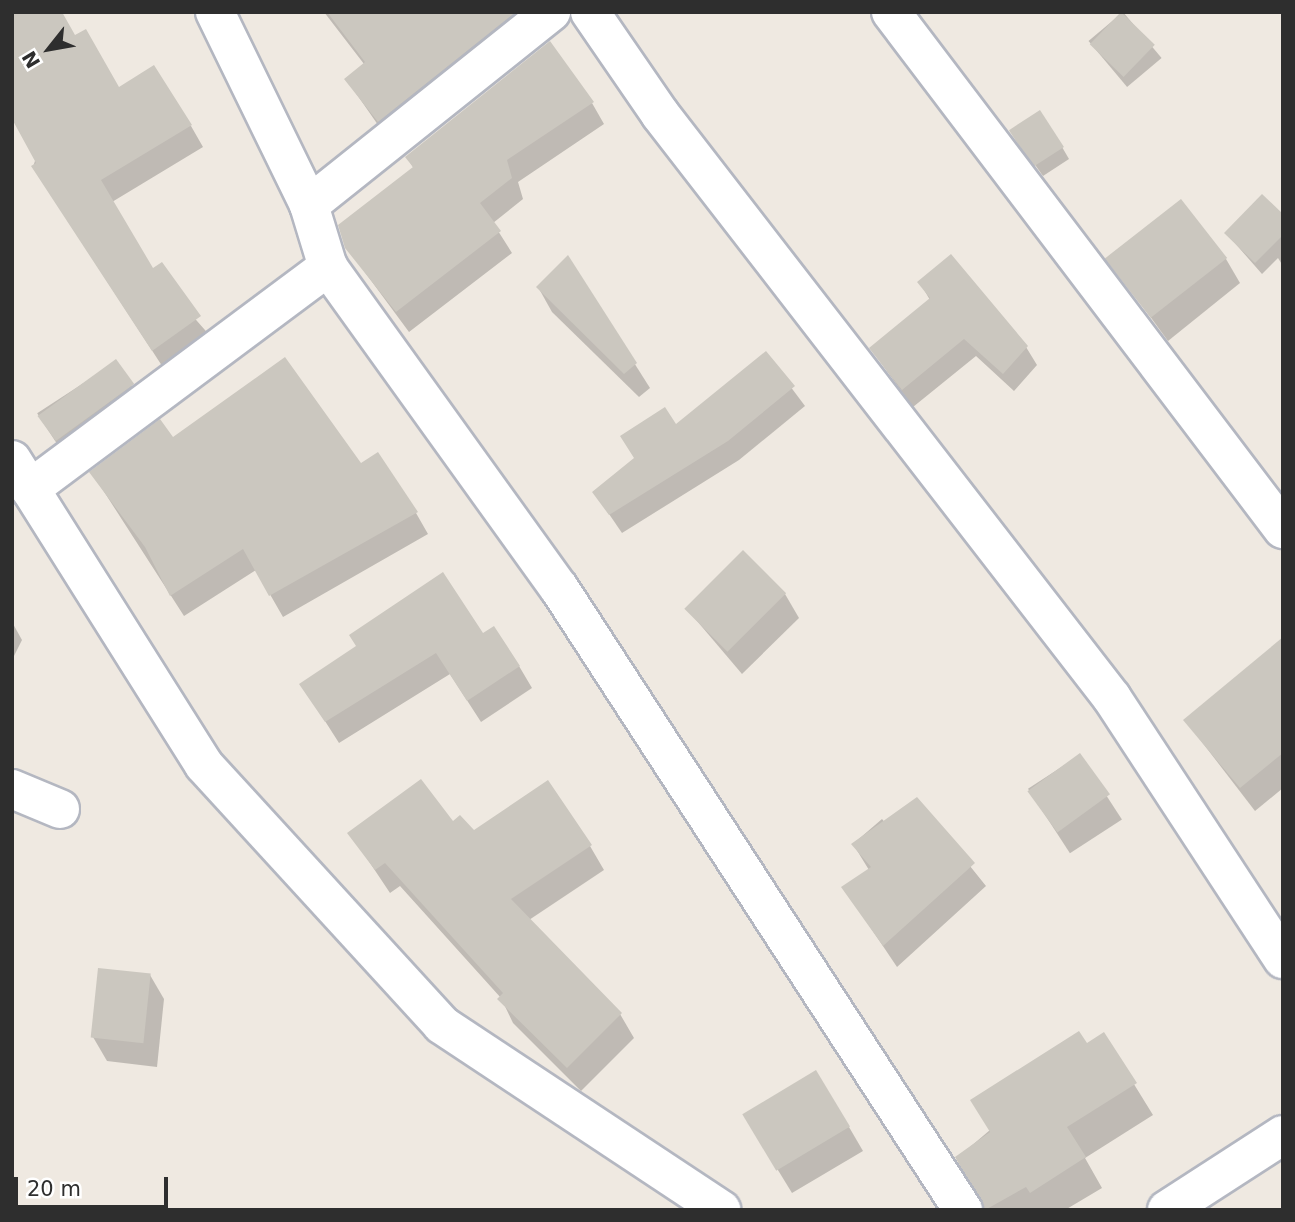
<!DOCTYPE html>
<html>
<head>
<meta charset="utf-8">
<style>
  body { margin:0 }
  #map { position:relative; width:1295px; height:1222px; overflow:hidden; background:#efe9e1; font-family:"DejaVu Sans",sans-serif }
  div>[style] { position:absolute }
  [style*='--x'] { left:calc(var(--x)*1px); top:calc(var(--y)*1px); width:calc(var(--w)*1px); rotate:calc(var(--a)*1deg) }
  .shadow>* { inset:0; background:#0003; transform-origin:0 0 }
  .building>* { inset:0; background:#cbc7bf; transform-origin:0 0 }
  .roads { filter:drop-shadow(2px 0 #b4b7c1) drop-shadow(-2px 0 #b4b7c1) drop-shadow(0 2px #b4b7c1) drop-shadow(0 -2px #b4b7c1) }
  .minor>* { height:38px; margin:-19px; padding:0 19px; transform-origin:19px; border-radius:19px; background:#fff }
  span { translate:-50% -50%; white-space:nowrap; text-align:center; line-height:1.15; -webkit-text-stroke:7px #fff; paint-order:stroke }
  .frame { position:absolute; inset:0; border:14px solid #2e2e2e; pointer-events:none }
  .north { position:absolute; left:14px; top:14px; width:70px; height:70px; -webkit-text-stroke:5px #fff; paint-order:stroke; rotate:239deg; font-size:19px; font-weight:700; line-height:28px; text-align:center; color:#2e2e2e }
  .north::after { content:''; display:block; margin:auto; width:24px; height:32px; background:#2e2e2e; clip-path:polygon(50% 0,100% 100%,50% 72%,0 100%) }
  .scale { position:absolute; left:14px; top:1177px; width:154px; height:32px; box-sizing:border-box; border:4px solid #2e2e2e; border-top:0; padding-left:9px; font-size:21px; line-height:24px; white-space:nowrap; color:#2e2e2e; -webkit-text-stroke:5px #fff; paint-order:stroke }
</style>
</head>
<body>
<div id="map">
  <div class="shadow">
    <i style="clip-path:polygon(324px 12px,568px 12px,392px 145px,346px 79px,364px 64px)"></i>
    <i style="left:1123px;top:12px;width:60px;height:45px;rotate:50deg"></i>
    <i style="clip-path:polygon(75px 37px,119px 89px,191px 126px,203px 147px,112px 202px,153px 271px,212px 338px,166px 372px,33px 167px)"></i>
    <i style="clip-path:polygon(592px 103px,604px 124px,518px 182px,523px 199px,493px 223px,512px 253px,409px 332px,347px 248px,414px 169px,407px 157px)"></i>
    <i style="clip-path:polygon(1011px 131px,1062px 147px,1069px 159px,1043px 176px)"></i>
    <i style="clip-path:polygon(1283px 216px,1283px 266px,1278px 258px,1262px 274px,1226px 233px)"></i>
    <i style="clip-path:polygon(567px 257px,650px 388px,639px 397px,552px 312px,538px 287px)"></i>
    <i style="clip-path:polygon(1226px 259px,1240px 283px,1168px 341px,1109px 260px)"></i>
    <i style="clip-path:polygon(920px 283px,1026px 347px,1037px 365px,1014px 391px,976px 356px,913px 407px,871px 349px,930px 300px)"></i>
    <i style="clip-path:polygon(766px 354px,805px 406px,739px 460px,622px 533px,594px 492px)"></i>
    <i style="left:116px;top:362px;width:56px;height:94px;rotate:57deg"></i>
    <i style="clip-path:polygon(173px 439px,416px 513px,428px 534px,283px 617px,256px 570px,184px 616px,92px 473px)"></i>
    <i style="clip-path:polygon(785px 594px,799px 618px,742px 674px,686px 608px)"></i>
    <i style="clip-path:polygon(12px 622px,22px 640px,12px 660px)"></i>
    <i style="clip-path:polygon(482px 636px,519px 666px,532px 688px,481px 722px,450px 674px,339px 743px,302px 685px)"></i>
    <i style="clip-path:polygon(1283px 640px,1283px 788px,1255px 811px,1185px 720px)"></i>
    <i style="left:1080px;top:755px;width:77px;height:62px;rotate:57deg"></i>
    <i style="clip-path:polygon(917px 800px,986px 886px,897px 967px,844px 888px,869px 870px,853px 844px,882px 819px,888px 826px)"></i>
    <i style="clip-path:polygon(453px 824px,474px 833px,590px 846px,604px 870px,529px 920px,620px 1014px,634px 1038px,581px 1091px,513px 1023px,501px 998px,400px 886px,390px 893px,350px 833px)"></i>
    <i style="clip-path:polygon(150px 975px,164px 999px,157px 1067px,107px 1061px,93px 1037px)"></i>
    <i style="clip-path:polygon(1103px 1034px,1153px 1115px,1085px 1158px,1102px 1188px,1065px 1210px,984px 1210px,957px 1158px)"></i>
    <i style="clip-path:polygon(849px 1127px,863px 1151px,792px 1193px,759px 1139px)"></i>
  </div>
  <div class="building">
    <i style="clip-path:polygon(12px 12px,62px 12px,75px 35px,86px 29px,119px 87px,154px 65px,192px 125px,101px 180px,153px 268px,162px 262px,201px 316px,152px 351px,31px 166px,36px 163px,12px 119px)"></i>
    <i style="clip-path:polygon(327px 12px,516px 12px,378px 122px,344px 79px,365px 62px)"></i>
    <i style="left:1121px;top:12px;width:47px;height:45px;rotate:44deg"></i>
    <i style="clip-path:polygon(550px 41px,594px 102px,507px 160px,512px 178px,480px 203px,501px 231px,396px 312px,345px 248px,338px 225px,413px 167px,405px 157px)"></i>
    <i style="left:1040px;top:110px;width:44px;height:37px;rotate:57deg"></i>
    <i style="clip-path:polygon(1262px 194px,1283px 214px,1283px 235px,1255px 263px,1224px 233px)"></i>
    <i style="left:1181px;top:199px;width:75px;height:97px;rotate:52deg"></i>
    <i style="clip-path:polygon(951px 254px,1028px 346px,1003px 374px,964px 339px,902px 390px,869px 348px,930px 298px,917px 282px)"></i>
    <i style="clip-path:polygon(568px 255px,637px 363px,624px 374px,536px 287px)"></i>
    <i style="clip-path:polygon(766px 351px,795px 386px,728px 441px,609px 515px,592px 492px,634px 458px,620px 436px,665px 407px,676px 424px)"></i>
    <i style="clip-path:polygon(285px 357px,361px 463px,378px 452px,418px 512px,269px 596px,243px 549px,170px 596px,145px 547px,89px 472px,160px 419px,173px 437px)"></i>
    <i style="left:116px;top:359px;width:31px;height:97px;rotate:54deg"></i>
    <i style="left:743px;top:550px;width:61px;height:83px;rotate:45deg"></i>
    <i style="clip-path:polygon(443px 572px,483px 633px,494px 626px,520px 666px,467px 701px,436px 653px,325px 722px,299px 684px,356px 646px,349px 635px)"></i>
    <i style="clip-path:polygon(1283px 637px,1283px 753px,1240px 788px,1183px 720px)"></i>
    <i style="left:1080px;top:753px;width:51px;height:65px;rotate:54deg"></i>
    <i style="clip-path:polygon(421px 779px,453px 821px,460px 815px,474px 830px,548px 780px,592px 845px,511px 899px,622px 1013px,567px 1068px,497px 999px,503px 993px,385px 863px,375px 870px,347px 833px)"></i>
    <i style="clip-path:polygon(917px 797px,975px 863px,883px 946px,841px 887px,871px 867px,851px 844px)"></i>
    <i style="left:98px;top:968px;width:53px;height:70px;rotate:6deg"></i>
    <i style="clip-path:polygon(1079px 1031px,1087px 1043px,1104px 1032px,1137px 1083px,1067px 1127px,1086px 1157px,1030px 1193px,1026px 1187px,985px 1210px,955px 1157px,990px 1132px,970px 1100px)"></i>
    <i style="left:816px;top:1070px;width:66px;height:86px;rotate:59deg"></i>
  </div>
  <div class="roads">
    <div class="minor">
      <i style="--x:215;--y:12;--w:215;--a:64"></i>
      <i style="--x:309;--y:205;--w:65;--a:73"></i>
      <i style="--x:328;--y:267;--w:395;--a:54.3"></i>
      <i style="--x:559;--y:588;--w:742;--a:57"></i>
      <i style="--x:590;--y:12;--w:124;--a:55.5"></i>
      <i style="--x:660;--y:114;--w:738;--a:52.26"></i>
      <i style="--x:1112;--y:698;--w:312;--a:56.8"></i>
      <i style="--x:891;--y:12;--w:649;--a:52.83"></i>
      <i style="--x:309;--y:205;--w:310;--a:-38.6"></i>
      <i style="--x:12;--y:460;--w:360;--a:57.8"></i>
      <i style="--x:204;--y:765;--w:352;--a:47.5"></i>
      <i style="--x:442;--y:1025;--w:335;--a:33.5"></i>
      <i style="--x:30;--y:489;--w:372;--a:-36.7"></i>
      <i style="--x:12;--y:789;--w:52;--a:22.6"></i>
      <i style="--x:1167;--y:1210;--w:138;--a:-32.9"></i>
    </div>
  </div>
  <div class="frame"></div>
  <div class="north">N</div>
  <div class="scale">20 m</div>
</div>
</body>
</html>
